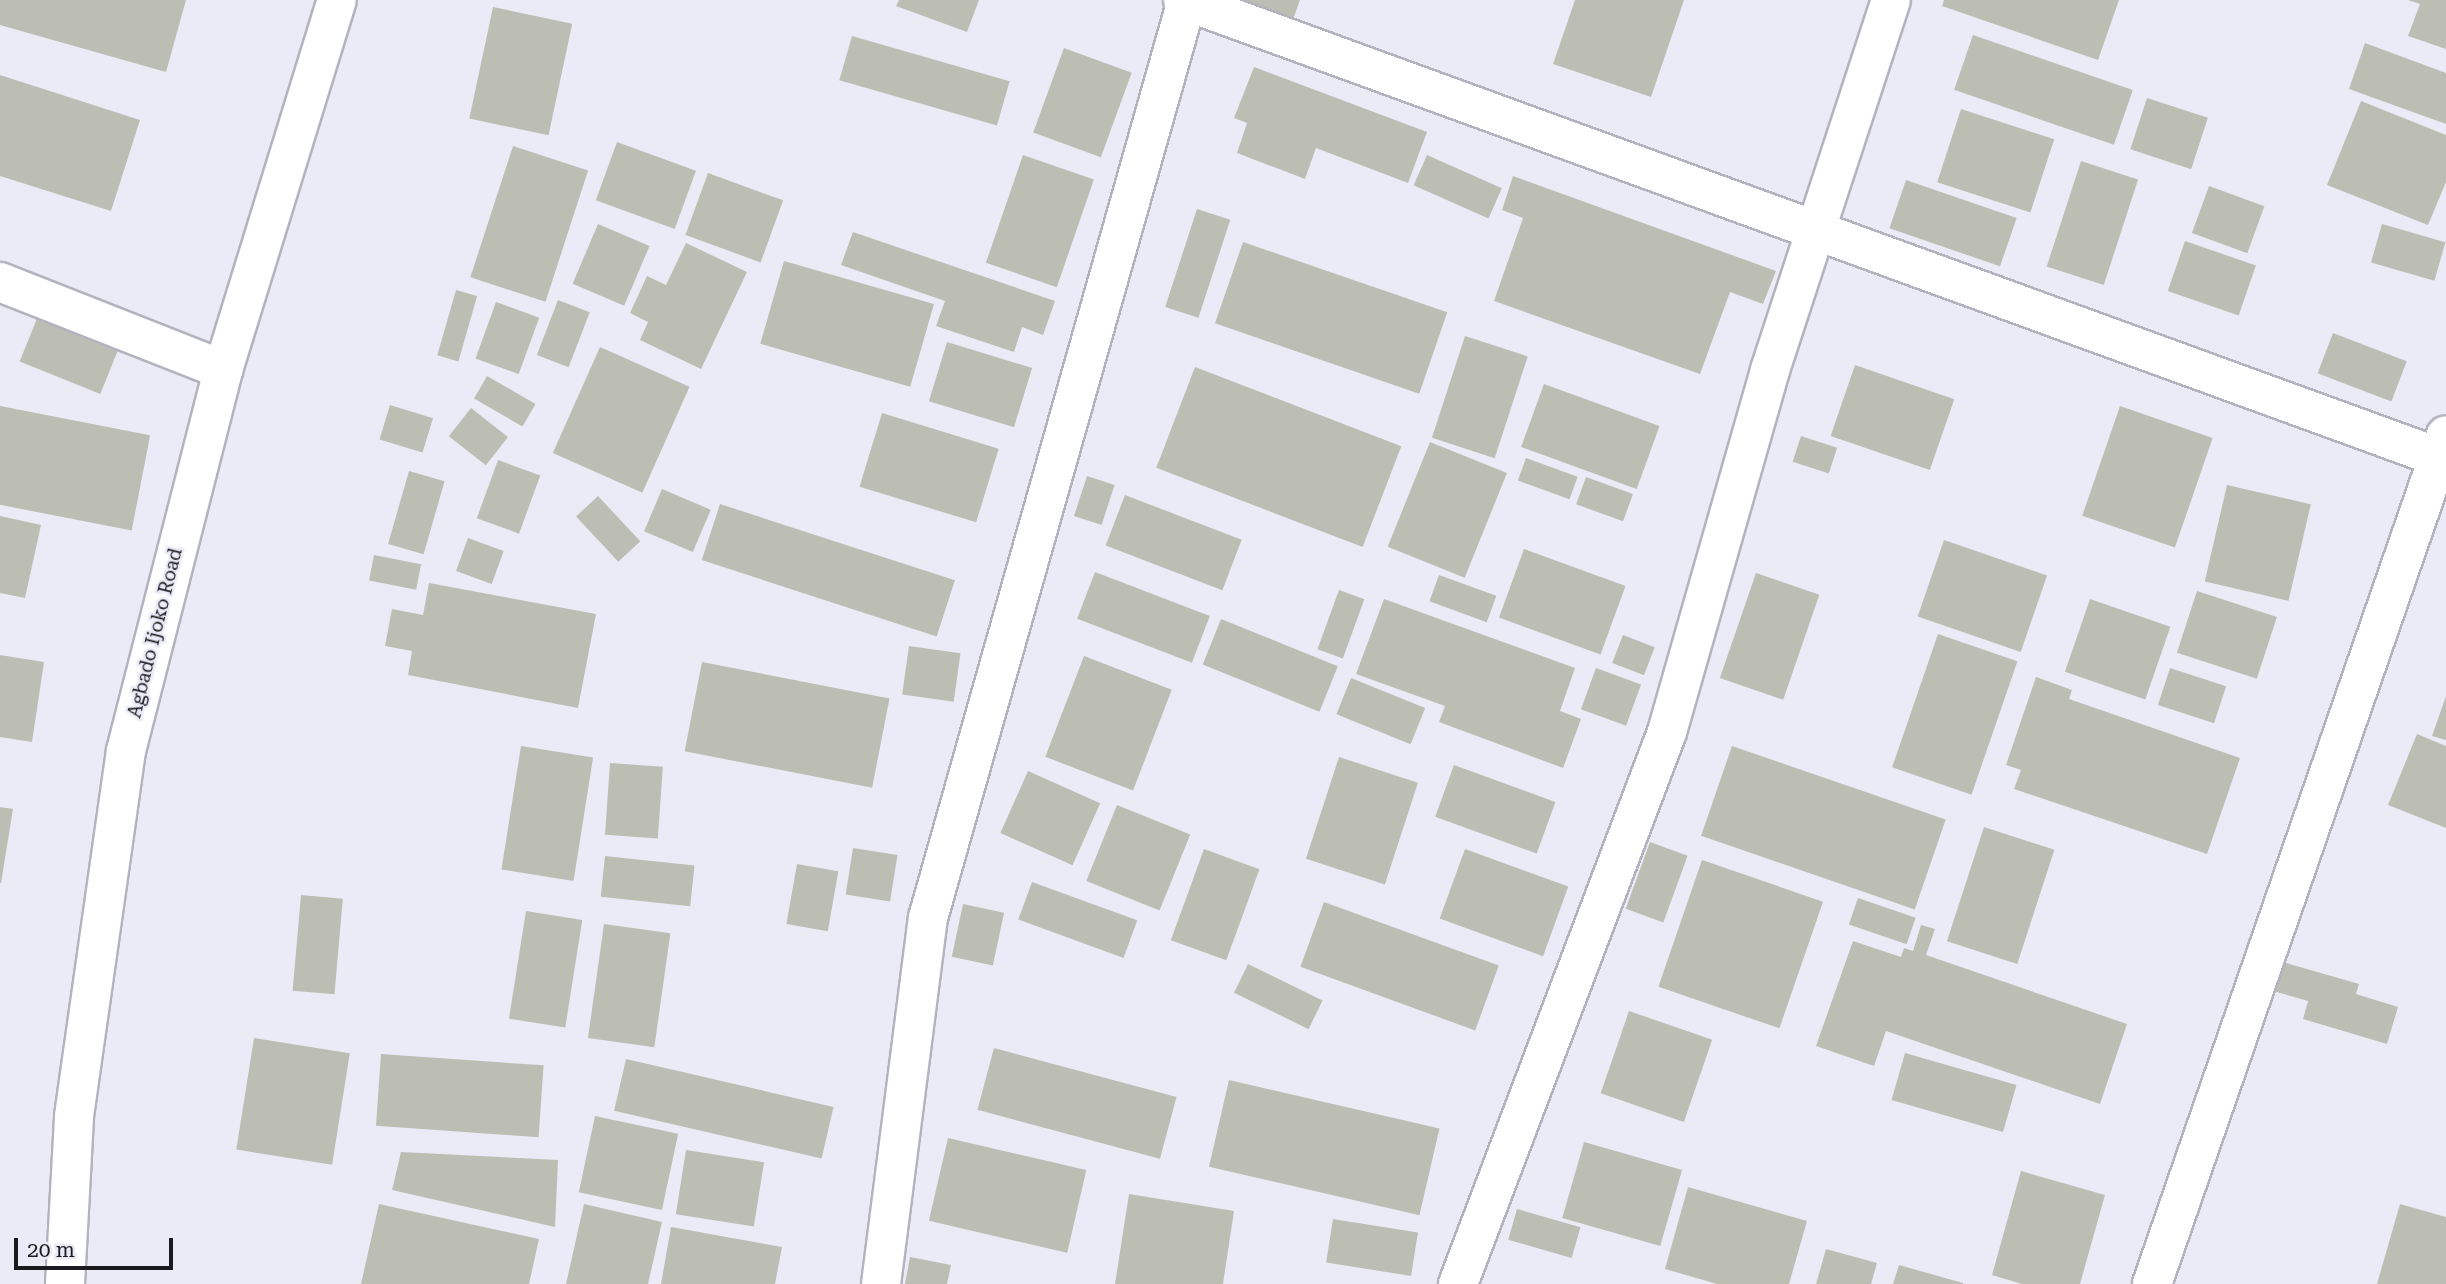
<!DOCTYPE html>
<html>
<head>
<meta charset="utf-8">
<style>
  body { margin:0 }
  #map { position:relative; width:2446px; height:1284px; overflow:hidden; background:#ebebf7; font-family:"Roboto Serif",serif }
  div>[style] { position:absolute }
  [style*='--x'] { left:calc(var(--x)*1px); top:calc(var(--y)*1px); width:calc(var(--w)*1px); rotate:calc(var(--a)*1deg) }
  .building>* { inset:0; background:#bdbeb3; transform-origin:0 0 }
  .roads { filter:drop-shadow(2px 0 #b2b3be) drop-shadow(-2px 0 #b2b3be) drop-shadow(0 2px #b2b3be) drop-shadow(0 -2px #b2b3be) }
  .minor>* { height:38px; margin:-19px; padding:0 19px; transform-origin:19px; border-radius:19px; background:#fff }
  span { translate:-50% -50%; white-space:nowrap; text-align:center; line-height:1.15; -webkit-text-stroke:5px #ebebf7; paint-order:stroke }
  .street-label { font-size:19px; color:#1b1b1f }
  .scale { position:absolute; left:14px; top:1238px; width:159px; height:32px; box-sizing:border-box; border:4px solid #1b1b1f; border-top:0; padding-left:9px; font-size:21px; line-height:24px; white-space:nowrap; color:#1b1b1f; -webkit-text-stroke:5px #ebebf7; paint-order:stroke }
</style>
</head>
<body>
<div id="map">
  <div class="building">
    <i style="clip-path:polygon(0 0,186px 0,166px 72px,0 25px)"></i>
    <i style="clip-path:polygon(899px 0,979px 0,967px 32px,896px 6px)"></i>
    <i style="clip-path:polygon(1227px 0,1300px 0,1291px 25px)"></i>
    <i style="clip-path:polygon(1575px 0,1684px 0,1651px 97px,1553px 64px)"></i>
    <i style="clip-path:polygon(1944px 0,2119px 0,2098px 60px,1942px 6px)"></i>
    <i style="clip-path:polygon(2408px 0,2446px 0,2446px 49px,2408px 36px,2420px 4px)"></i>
    <i style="left:493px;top:7px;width:81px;height:114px;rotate:12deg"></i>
    <i style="left:1973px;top:35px;width:169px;height:58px;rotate:19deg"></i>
    <i style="left:852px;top:36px;width:164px;height:46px;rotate:16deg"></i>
    <i style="clip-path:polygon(2365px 43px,2446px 73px,2446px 124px,2349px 89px)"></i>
    <i style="left:1064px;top:48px;width:72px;height:90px;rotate:20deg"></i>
    <i style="clip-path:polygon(1254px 67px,1427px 132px,1408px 183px,1316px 148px,1305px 179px,1237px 153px,1247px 123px,1234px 118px)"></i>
    <i style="clip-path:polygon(0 75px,140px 120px,111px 211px,0 176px)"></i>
    <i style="left:2147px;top:98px;width:64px;height:54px;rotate:18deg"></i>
    <i style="clip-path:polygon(2361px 101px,2446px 135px,2446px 182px,2428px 225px,2327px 185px)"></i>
    <i style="left:1961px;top:109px;width:98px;height:77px;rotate:18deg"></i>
    <i style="left:617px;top:142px;width:84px;height:62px;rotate:20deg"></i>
    <i style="left:513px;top:146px;width:79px;height:138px;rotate:18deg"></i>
    <i style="left:1023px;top:155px;width:75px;height:114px;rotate:19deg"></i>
    <i style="left:1427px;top:155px;width:82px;height:33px;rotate:24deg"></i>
    <i style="left:2081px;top:161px;width:60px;height:111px;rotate:18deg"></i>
    <i style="left:708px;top:173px;width:80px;height:66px;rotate:20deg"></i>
    <i style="clip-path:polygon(1513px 176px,1776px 271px,1763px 304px,1730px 292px,1700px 374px,1494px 301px,1523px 218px,1502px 210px)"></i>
    <i style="left:1906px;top:180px;width:117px;height:51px;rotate:19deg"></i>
    <i style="left:2209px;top:186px;width:59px;height:50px;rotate:20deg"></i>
    <i style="left:1197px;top:209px;width:35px;height:103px;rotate:18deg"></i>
    <i style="left:598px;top:224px;width:56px;height:65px;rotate:23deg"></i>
    <i style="left:2382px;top:224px;width:66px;height:40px;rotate:16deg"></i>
    <i style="clip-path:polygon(853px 232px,1055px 301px,1043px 335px,1022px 327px,1014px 352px,936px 326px,945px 301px,841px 265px)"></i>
    <i style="left:2185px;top:241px;width:75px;height:53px;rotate:19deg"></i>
    <i style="left:1243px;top:242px;width:216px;height:86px;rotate:19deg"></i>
    <i style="clip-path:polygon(686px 243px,747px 272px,701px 369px,640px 340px,648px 322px,630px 313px,647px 276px,666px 285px)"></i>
    <i style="left:784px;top:261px;width:156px;height:86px;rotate:16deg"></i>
    <i style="left:456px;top:290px;width:22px;height:68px;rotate:16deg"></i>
    <i style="left:558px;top:300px;width:34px;height:59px;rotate:21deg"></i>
    <i style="left:496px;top:302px;width:46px;height:60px;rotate:20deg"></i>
    <i style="left:38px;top:316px;width:87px;height:49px;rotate:22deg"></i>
    <i style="left:2333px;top:333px;width:79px;height:43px;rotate:21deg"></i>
    <i style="left:1465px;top:336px;width:66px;height:107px;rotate:18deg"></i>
    <i style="left:947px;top:342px;width:89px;height:62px;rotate:17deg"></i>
    <i style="left:600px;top:347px;width:98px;height:116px;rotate:24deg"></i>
    <i style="left:1855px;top:365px;width:105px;height:75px;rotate:19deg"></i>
    <i style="left:1195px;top:367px;width:221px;height:108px;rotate:21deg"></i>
    <i style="left:487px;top:376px;width:56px;height:26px;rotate:30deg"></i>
    <i style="left:1544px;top:384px;width:123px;height:67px;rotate:20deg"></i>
    <i style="left:390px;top:405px;width:45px;height:36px;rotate:17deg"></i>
    <i style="left:0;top:406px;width:153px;height:97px;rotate:11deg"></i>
    <i style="left:2120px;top:406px;width:98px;height:116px;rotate:19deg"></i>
    <i style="left:471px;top:408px;width:47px;height:36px;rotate:38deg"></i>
    <i style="left:882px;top:413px;width:122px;height:77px;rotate:17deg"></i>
    <i style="left:1801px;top:436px;width:38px;height:27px;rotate:18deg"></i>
    <i style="left:1430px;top:442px;width:83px;height:113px;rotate:22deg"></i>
    <i style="left:1526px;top:458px;width:55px;height:24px;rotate:20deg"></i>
    <i style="left:498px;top:460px;width:45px;height:62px;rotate:20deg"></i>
    <i style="left:409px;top:471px;width:37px;height:76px;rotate:16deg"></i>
    <i style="left:1087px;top:476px;width:29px;height:42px;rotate:18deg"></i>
    <i style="left:1586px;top:477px;width:50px;height:29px;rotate:20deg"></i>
    <i style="left:2227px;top:485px;width:86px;height:99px;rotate:13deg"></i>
    <i style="left:662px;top:489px;width:53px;height:46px;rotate:23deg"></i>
    <i style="left:1125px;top:495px;width:125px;height:54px;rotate:21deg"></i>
    <i style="left:598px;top:496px;width:62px;height:30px;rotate:47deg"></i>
    <i style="left:720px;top:504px;width:247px;height:59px;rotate:18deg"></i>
    <i style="clip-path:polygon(0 516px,41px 525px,25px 598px,0 593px)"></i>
    <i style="left:468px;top:538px;width:38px;height:35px;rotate:20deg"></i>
    <i style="left:1944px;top:540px;width:109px;height:81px;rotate:19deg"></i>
    <i style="left:1524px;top:549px;width:108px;height:73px;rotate:20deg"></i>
    <i style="left:374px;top:555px;width:48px;height:26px;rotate:11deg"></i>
    <i style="left:1095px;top:572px;width:123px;height:50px;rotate:21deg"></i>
    <i style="left:1756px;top:573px;width:67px;height:111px;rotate:19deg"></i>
    <i style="left:1439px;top:575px;width:61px;height:28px;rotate:20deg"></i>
    <i style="clip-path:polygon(429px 583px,596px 614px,578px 708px,408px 675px,412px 651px,385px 646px,392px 609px,423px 615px)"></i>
    <i style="left:1339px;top:590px;width:27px;height:63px;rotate:20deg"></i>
    <i style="left:2197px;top:591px;width:84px;height:65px;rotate:18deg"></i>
    <i style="clip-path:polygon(1384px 599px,1575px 668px,1560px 711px,1581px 719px,1563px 768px,1439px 722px,1445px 706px,1356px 674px)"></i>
    <i style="left:2090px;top:599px;width:85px;height:77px;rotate:19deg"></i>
    <i style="left:1221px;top:619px;width:126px;height:49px;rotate:22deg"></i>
    <i style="left:1938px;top:634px;width:84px;height:141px;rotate:19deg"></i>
    <i style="left:1623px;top:635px;width:34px;height:30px;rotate:21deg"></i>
    <i style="left:909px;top:646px;width:52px;height:49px;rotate:8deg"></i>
    <i style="clip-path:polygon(0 655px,44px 662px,32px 742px,0 737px)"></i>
    <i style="left:1084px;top:656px;width:94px;height:108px;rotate:21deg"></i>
    <i style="left:702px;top:662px;width:191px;height:91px;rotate:11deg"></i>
    <i style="left:1596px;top:668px;width:48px;height:44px;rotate:20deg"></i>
    <i style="left:2170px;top:668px;width:59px;height:39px;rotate:18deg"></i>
    <i style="clip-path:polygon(2036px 677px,2072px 690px,2069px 699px,2240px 758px,2207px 854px,2014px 789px,2021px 770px,2006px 765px)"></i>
    <i style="left:1351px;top:678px;width:80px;height:39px;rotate:22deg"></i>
    <i style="clip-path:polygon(2446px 696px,2446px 740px,2432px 736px)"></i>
    <i style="clip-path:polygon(2417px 734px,2446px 746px,2446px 828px,2388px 805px)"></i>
    <i style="left:521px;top:746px;width:73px;height:125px;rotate:9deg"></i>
    <i style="left:1732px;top:746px;width:226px;height:95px;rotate:19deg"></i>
    <i style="left:1339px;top:757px;width:83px;height:107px;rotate:18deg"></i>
    <i style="left:610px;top:763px;width:53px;height:72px;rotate:4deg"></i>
    <i style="left:1454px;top:765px;width:108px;height:55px;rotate:20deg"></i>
    <i style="left:1028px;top:771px;width:79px;height:68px;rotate:24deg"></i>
    <i style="left:1117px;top:805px;width:79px;height:82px;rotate:22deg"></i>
    <i style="clip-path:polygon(0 807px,13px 809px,1px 883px,0 883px)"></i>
    <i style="left:1984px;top:827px;width:74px;height:120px;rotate:18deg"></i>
    <i style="left:1650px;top:842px;width:40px;height:71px;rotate:20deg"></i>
    <i style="left:853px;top:848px;width:45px;height:47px;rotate:9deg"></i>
    <i style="left:1204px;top:849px;width:59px;height:97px;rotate:20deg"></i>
    <i style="left:1465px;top:849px;width:110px;height:74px;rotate:20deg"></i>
    <i style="left:605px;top:856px;width:90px;height:41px;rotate:6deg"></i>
    <i style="left:1702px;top:860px;width:128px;height:134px;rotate:19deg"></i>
    <i style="left:797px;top:864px;width:42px;height:61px;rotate:10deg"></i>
    <i style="left:1032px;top:882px;width:112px;height:40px;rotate:20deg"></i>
    <i style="left:301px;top:895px;width:42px;height:96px;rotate:5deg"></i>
    <i style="left:1858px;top:898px;width:61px;height:28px;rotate:19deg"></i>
    <i style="left:1324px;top:902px;width:186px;height:69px;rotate:20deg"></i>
    <i style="left:963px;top:904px;width:42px;height:54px;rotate:12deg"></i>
    <i style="left:526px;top:911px;width:57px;height:109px;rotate:9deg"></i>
    <i style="left:604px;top:924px;width:67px;height:115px;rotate:8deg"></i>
    <i style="clip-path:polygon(1921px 925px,1935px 929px,1926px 955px,2127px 1024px,2100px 1104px,1886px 1031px,1874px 1066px,1816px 1046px,1853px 941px,1901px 957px,1904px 948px,1913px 951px)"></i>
    <i style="clip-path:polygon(2272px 959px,2359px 984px,2356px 994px,2398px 1007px,2387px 1044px,2303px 1019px,2308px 1001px,2263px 988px)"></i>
    <i style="left:1248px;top:964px;width:83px;height:32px;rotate:26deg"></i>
    <i style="left:1629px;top:1011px;width:88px;height:87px;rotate:19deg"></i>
    <i style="left:254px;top:1038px;width:97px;height:113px;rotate:9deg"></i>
    <i style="left:994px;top:1048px;width:189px;height:64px;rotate:15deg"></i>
    <i style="left:1905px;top:1053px;width:116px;height:49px;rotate:16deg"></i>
    <i style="left:381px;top:1054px;width:163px;height:72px;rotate:4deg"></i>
    <i style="left:626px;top:1059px;width:213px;height:53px;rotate:13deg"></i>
    <i style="left:1229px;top:1080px;width:216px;height:89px;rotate:13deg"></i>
    <i style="left:595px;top:1116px;width:85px;height:78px;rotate:12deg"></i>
    <i style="left:948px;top:1138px;width:142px;height:85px;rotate:13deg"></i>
    <i style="left:1584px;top:1142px;width:102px;height:79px;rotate:16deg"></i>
    <i style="left:686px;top:1150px;width:79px;height:65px;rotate:9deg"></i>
    <i style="clip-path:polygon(401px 1152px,558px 1160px,555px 1227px,392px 1190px)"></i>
    <i style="clip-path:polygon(2021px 1171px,2105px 1195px,2080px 1284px,2022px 1284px,1992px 1275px)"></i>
    <i style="clip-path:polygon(1688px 1187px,1807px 1221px,1789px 1284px,1717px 1284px,1665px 1269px)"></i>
    <i style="clip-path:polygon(1129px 1194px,1234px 1211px,1223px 1284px,1115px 1284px)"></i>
    <i style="clip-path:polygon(379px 1204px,539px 1239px,529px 1284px,361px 1284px)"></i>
    <i style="clip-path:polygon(584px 1204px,662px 1222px,648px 1284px,566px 1284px)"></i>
    <i style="clip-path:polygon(2400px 1204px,2446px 1217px,2446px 1284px,2377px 1284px)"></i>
    <i style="left:1517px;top:1209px;width:66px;height:32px;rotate:16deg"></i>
    <i style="left:1333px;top:1219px;width:86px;height:44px;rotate:9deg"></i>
    <i style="clip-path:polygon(671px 1227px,782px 1247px,775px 1284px,661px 1284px)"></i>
    <i style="clip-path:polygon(1826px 1249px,1877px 1263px,1871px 1284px,1816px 1284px)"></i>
    <i style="clip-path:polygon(910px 1257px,951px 1265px,947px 1284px,905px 1284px)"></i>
    <i style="clip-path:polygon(1899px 1265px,1963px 1283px,1963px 1284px,1893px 1284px)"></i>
  </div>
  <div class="roads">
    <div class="minor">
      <i style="--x:1183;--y:0;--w:1344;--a:20.01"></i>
      <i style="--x:0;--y:282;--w:240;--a:21.5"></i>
      <i style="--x:65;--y:1284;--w:168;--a:-86.9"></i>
      <i style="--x:74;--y:1116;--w:369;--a:-81.9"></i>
      <i style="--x:126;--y:751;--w:393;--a:-75.7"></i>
      <i style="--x:223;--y:370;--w:387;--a:-72.9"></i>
      <i style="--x:881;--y:1284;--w:369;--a:-82.7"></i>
      <i style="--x:928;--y:918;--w:954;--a:-74.24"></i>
      <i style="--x:1458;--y:1284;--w:590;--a:-69.26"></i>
      <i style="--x:1667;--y:732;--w:376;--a:-74.1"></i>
      <i style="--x:1770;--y:370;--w:389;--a:-71.9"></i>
      <i style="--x:2152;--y:1284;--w:898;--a:-70.9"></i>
    </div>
  </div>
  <div class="street-label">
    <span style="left:155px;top:633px;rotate:-76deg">Agbado Ijoko Road</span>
  </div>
  <div class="scale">20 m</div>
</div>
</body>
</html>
